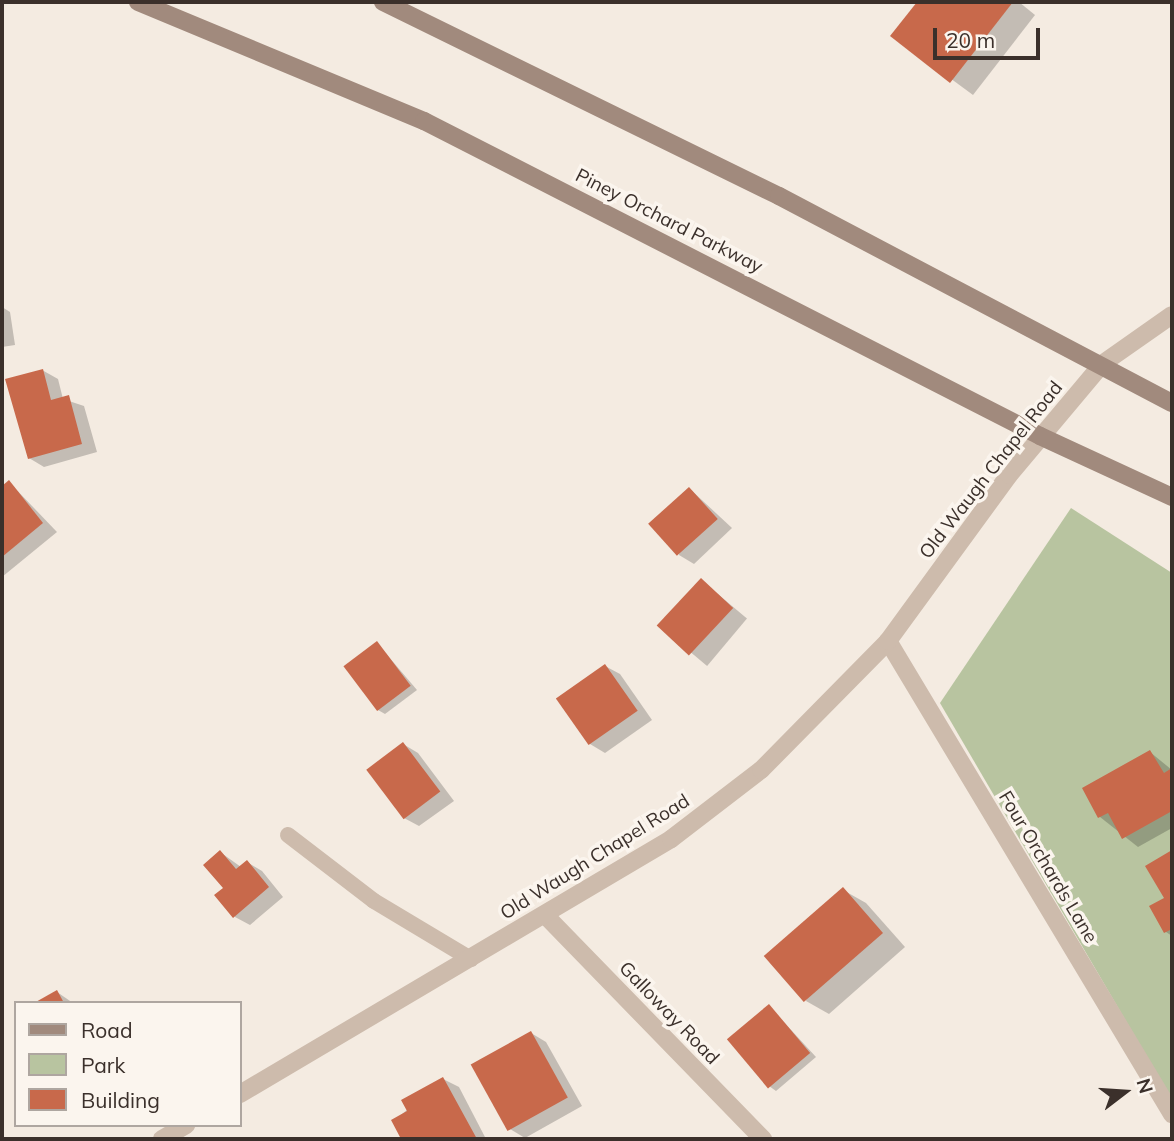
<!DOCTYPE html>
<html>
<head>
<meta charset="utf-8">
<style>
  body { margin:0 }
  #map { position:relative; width:1174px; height:1141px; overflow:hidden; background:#f4ebe1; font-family:Mulish,sans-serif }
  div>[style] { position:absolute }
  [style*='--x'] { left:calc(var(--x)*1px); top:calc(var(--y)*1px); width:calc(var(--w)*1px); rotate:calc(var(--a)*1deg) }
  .green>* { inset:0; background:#b8c4a0 }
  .shadow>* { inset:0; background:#0003; transform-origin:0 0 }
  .building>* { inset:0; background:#c8694b; transform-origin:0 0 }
  .service>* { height:16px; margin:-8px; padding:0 8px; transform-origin:8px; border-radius:8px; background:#cdbbac }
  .minor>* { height:18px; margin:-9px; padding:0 9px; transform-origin:9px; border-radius:9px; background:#cdbbac }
  .secondary>* { height:18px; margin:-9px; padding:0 9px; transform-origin:9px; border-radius:9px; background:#a18a7d }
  span { translate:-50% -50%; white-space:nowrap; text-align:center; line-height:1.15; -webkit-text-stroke:7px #fbf5ee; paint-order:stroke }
  .street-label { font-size:19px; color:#3b302b }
  .frame { position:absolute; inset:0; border:4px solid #3b302b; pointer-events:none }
  .legend { position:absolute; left:14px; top:1001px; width:228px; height:126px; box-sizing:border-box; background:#fbf5ee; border:2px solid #aea6a0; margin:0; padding:9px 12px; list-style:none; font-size:21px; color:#3b302b }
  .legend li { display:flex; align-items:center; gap:14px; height:35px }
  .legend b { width:35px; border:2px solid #aea6a0 }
  .north { position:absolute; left:1090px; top:1057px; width:70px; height:70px; -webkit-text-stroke:5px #fbf5ee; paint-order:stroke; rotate:73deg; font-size:19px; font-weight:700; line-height:28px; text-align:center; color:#3b302b }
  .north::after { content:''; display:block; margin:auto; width:24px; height:32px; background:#3b302b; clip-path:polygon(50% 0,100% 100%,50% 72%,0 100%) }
  .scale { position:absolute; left:933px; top:28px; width:107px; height:32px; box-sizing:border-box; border:4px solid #3b302b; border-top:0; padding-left:9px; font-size:21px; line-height:24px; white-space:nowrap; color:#3b302b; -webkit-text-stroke:5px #fbf5ee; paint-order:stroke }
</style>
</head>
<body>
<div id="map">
  <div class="green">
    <i style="clip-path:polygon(1071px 508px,1172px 573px,1172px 1100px,940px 703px)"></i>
  </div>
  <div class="shadow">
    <i style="clip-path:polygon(919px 2px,1019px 2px,1035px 15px,973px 95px,893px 36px)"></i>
    <i style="clip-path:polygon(2px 307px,10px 312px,15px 345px,2px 347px)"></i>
    <i style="clip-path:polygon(42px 370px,58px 379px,63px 399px,84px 406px,97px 452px,44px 467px,29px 458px)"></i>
    <i style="clip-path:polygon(9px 482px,57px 532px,2px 577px,2px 488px)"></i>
    <i style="clip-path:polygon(690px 489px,732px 528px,694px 564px,679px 555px)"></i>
    <i style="left:701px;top:580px;width:60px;height:62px;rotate:40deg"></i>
    <i style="clip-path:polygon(377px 643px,417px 690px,385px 714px,378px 710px)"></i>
    <i style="clip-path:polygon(605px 666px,620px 674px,652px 720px,605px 753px,590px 744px,558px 698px)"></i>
    <i style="clip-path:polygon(403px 744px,418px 753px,454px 801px,419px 826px,404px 818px)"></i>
    <i style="clip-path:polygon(1150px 752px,1172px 770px,1172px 828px,1138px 847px,1100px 817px,1084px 789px)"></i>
    <i style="clip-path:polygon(220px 852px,241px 867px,247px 862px,262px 871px,283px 897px,250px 925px,235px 917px)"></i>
    <i style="clip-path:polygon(1172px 852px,1172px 936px,1166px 932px,1166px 899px,1147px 866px)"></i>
    <i style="clip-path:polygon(843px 890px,866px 903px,905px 947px,829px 1014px,806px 1001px)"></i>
    <i style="clip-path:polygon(57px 992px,73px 1003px,37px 1003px)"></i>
    <i style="clip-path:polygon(769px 1006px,816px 1057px,776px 1091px,769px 1086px)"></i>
    <i style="clip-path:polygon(531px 1033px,546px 1042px,582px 1106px,525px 1138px,510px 1129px)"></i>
    <i style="clip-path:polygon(443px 1079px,459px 1087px,486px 1139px,403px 1139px,394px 1121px)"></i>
  </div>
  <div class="building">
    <i style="clip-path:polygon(917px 2px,1013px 2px,950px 83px,890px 36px)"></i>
    <i style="clip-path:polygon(43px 369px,51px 400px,69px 395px,82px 444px,28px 459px,5px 379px)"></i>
    <i style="clip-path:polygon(9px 480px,43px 523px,2px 557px,2px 486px)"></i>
    <i style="left:689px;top:487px;width:43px;height:55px;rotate:48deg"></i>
    <i style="left:701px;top:578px;width:44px;height:65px;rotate:43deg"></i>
    <i style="left:377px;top:641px;width:56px;height:42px;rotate:53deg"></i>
    <i style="left:605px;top:664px;width:57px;height:60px;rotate:55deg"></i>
    <i style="left:403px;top:742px;width:62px;height:46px;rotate:53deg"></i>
    <i style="clip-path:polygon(1150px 750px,1164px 773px,1172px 768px,1172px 811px,1122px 839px,1108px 813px,1098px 818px,1082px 788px)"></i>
    <i style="clip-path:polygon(220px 850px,236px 869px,247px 860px,269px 887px,233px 918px,214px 895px,223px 888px,203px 865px)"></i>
    <i style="clip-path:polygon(1172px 850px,1172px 929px,1164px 933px,1149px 906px,1164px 898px,1145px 866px)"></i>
    <i style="left:843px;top:887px;width:61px;height:105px;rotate:49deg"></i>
    <i style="clip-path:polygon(57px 990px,64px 1003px,34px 1003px)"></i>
    <i style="left:769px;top:1004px;width:64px;height:55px;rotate:50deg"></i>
    <i style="left:531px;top:1031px;width:76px;height:69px;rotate:61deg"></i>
    <i style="clip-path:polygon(443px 1077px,477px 1139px,401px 1139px,391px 1120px,407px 1111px,401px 1100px)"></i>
  </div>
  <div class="service">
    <i style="--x:288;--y:835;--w:108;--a:37.5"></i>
    <i style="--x:374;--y:901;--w:113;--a:30.9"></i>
  </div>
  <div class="minor">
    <i style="--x:888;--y:641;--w:552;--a:59.02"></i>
    <i style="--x:545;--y:915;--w:313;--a:45.8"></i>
    <i style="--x:240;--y:1094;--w:501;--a:-30.61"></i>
    <i style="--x:671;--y:839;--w:113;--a:-37.5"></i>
    <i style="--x:761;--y:770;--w:181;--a:-45.4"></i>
    <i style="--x:888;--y:641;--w:205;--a:-53.9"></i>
    <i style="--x:1009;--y:475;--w:145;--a:-50"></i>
    <i style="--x:1102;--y:364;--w:85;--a:-35"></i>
    <i style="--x:162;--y:1139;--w:28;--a:-30"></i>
  </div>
  <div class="secondary">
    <i style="--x:138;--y:2;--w:310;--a:22.6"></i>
    <i style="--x:424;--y:121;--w:692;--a:27.08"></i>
    <i style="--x:1040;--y:436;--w:145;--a:24.8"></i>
    <i style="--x:383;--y:2;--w:441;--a:26.1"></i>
    <i style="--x:779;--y:196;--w:444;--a:27.8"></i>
  </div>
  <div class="street-label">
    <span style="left:669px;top:221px;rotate:27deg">Piney Orchard Parkway</span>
    <span style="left:991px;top:470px;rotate:-52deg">Old Waugh Chapel Road</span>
    <span style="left:595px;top:857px;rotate:-32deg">Old Waugh Chapel Road</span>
    <span style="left:1048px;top:867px;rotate:59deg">Four Orchards Lane</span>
    <span style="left:669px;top:1013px;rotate:46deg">Galloway Road</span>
  </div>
  <div class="frame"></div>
  <ul class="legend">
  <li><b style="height:9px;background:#a18a7d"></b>Road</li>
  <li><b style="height:19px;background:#b8c4a0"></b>Park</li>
  <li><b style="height:19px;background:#c8694b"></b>Building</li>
  </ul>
  <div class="north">N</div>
  <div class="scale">20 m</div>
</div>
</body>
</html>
